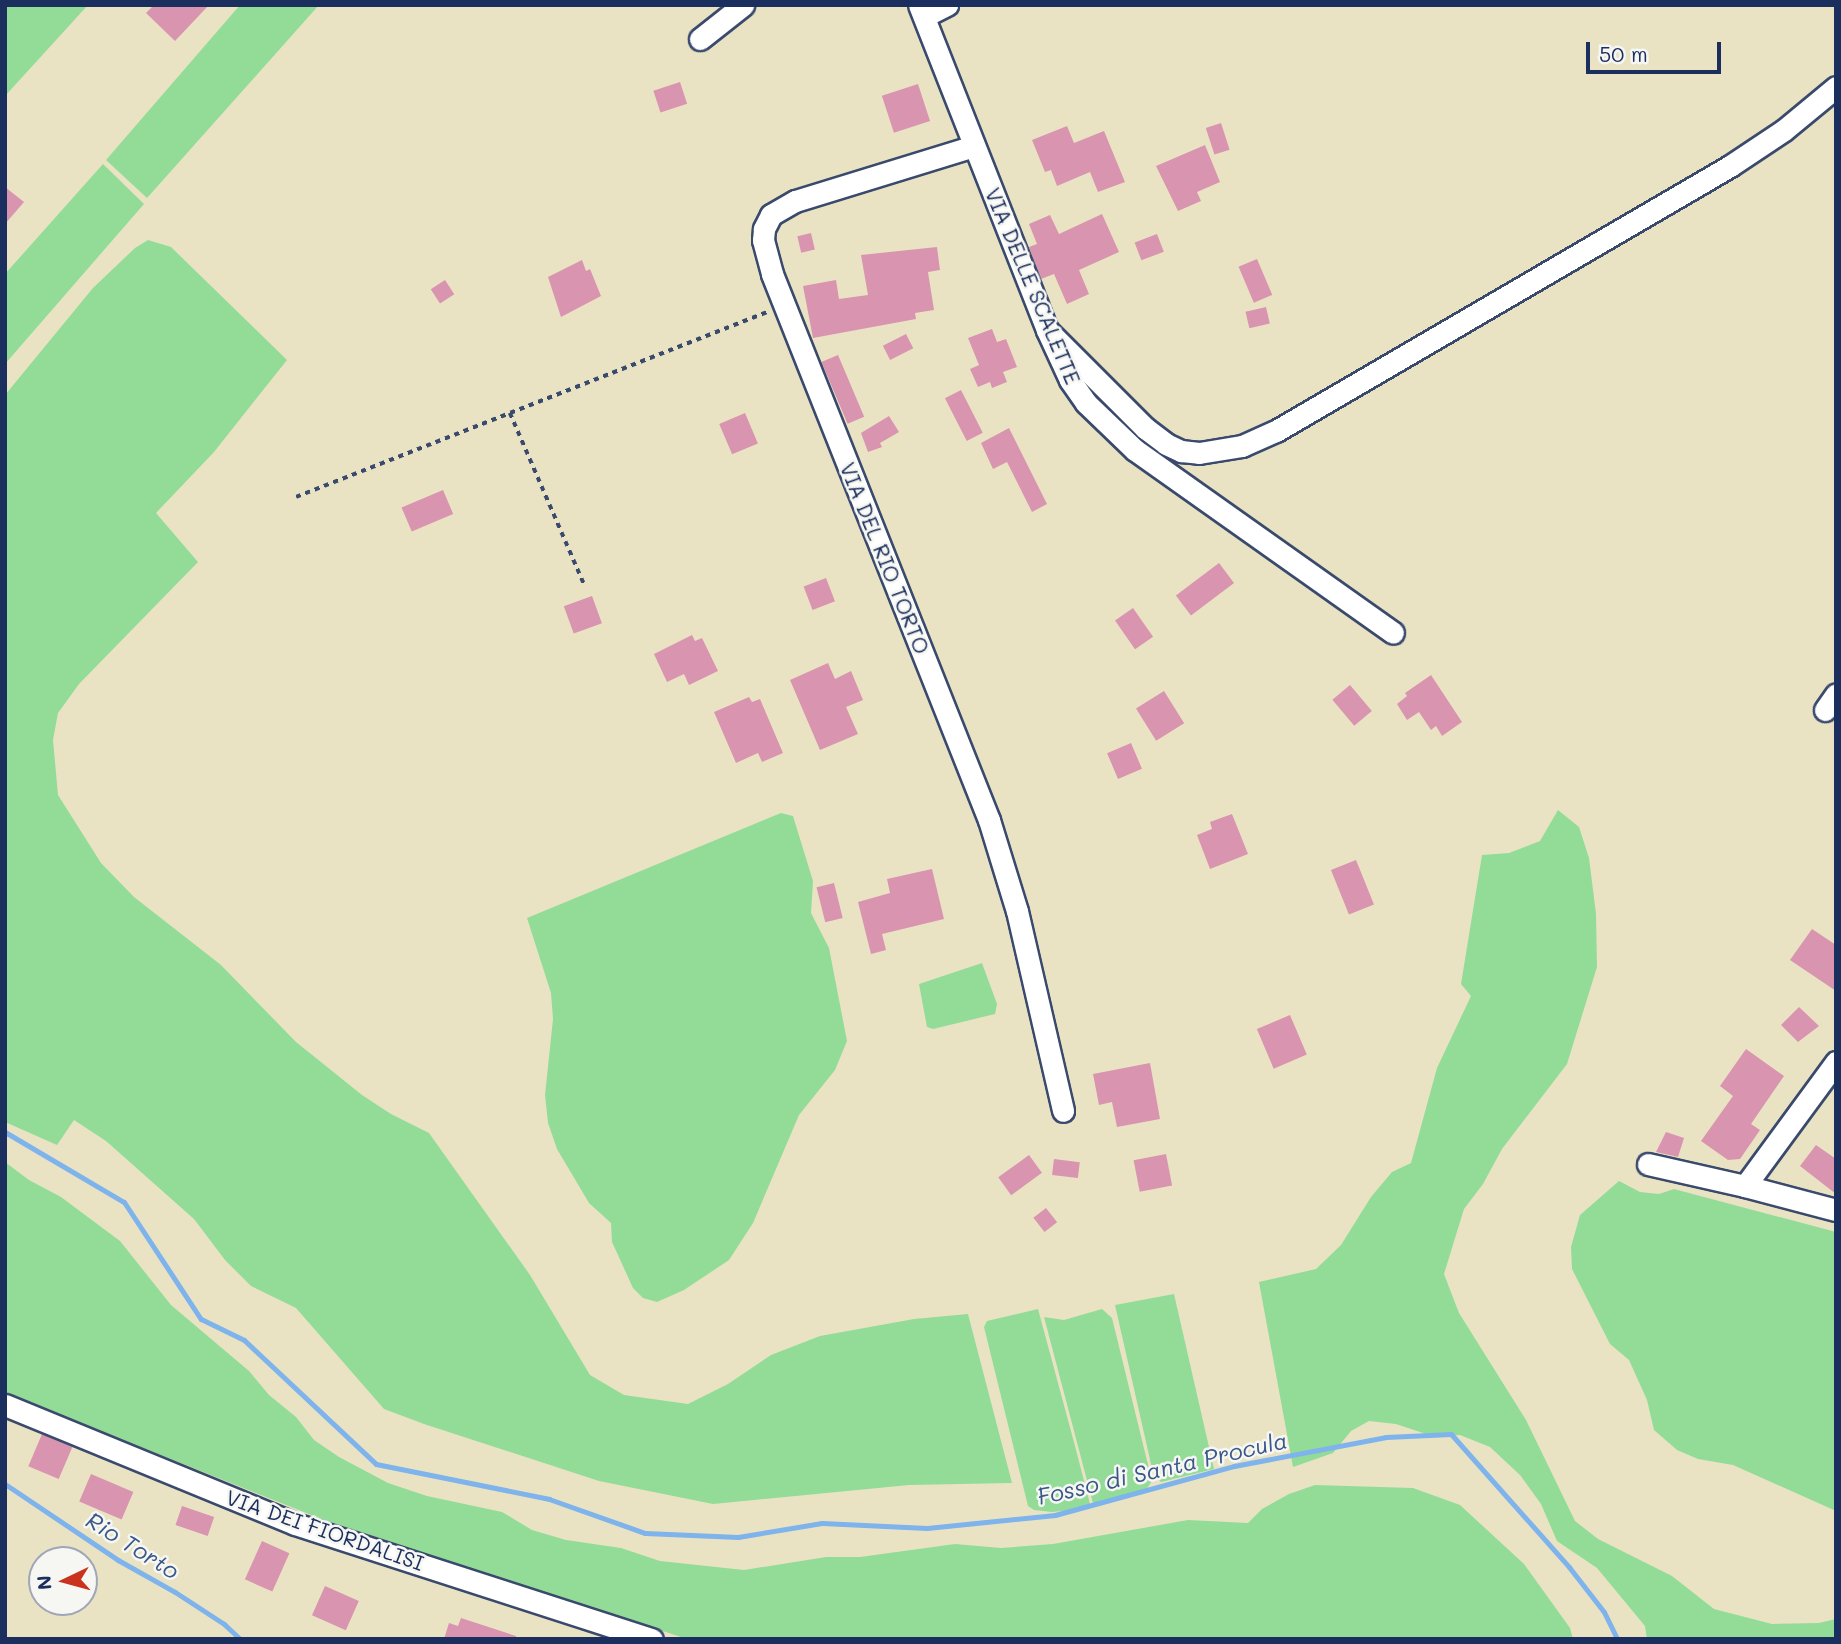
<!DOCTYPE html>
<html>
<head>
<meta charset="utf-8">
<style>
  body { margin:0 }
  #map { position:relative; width:1841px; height:1644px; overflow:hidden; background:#e9e3c4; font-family:Mali,sans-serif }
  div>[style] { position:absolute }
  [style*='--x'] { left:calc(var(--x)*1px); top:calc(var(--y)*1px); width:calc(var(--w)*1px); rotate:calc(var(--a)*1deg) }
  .green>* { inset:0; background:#92dc98 }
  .stream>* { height:5px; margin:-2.5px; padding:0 2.5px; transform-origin:2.5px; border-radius:2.5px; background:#7eb3ec }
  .building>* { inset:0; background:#d994b0; transform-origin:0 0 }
  .path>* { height:3.5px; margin-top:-1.75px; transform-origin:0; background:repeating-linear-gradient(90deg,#3a4a6d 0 5px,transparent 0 10px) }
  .roads { filter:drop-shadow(2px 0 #3a4a6d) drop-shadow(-2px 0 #3a4a6d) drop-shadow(0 2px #3a4a6d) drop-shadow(0 -2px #3a4a6d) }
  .minor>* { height:21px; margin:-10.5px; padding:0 10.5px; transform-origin:10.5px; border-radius:10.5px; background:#fff }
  span { translate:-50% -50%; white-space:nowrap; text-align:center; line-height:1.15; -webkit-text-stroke:5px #f6f6f2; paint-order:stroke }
  .street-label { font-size:21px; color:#1b2f5e }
  .water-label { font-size:23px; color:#395789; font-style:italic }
  .frame { position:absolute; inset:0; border:7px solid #1b2f5e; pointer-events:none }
  .north { position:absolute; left:28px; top:1546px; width:70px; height:70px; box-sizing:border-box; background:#f6f6f2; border:2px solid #9ea6b7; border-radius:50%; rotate:265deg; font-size:19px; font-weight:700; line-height:28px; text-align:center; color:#1b2f5e }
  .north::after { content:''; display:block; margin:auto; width:24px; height:32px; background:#c8321e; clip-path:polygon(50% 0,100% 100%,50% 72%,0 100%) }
  .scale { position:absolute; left:1586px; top:42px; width:135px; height:32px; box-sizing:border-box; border:4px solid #1b2f5e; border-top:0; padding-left:9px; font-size:21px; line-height:24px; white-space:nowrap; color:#1b2f5e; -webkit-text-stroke:5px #f6f6f2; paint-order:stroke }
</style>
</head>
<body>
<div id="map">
  <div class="green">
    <i style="clip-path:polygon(5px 5px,88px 5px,5px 96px)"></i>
    <i style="clip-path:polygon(240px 5px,319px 5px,147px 198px,106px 160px)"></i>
    <i style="clip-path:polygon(103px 164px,144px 204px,5px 364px,5px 274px)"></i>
    <i style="clip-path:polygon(148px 240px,171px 247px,287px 360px,214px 452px,156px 513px,198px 562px,79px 684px,58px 713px,53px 740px,58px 795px,101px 863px,134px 897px,221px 965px,296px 1042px,362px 1095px,391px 1114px,429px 1133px,530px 1275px,590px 1375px,624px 1395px,688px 1404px,728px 1384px,771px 1355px,820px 1336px,914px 1319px,968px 1314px,1012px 1483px,909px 1485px,713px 1504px,599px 1481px,424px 1424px,384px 1409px,296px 1308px,251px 1286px,225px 1260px,194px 1219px,106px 1141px,74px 1120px,57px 1145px,5px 1122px,5px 395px,93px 288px,135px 248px)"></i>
    <i style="clip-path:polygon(1558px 810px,1579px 827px,1589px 858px,1596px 914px,1597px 967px,1567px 1064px,1502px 1149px,1483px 1184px,1464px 1209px,1444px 1274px,1459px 1313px,1526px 1420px,1575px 1521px,1598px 1539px,1672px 1576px,1714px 1609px,1772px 1624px,1819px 1623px,1836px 1619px,1836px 1639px,1647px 1639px,1645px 1626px,1597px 1568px,1557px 1541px,1541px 1504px,1520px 1475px,1490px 1447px,1460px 1435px,1435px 1437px,1396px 1424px,1369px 1421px,1351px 1431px,1333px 1453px,1293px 1467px,1259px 1282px,1316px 1269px,1341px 1245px,1371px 1197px,1392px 1172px,1411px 1163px,1437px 1068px,1471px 996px,1461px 984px,1482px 855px,1509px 853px,1540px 841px)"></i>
    <i style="clip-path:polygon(781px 813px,793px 816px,813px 881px,811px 913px,829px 948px,847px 1041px,835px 1070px,799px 1115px,753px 1223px,729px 1260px,684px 1290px,657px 1302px,643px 1298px,633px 1288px,612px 1242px,611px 1223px,589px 1203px,557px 1149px,548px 1123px,545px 1095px,553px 1019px,551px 993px,527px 918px)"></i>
    <i style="clip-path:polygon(982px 963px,997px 1004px,995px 1014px,933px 1029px,927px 1027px,919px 984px)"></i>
    <i style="clip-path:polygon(5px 1162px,29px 1180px,61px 1197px,120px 1241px,171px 1305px,249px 1371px,269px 1395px,296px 1417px,314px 1440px,339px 1457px,388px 1483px,427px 1496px,502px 1512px,532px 1530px,566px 1540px,621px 1548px,660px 1561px,744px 1570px,826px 1557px,860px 1557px,955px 1544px,1001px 1548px,1053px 1544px,1188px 1520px,1248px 1523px,1262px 1509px,1289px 1494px,1315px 1485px,1413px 1488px,1460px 1505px,1524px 1564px,1570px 1628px,1573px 1639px,687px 1639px,324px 1520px,5px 1393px)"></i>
    <i style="clip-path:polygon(1619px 1181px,1640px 1192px,1659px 1194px,1674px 1189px,1836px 1232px,1836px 1511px,1733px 1465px,1698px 1459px,1677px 1450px,1654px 1430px,1647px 1400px,1629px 1360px,1610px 1344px,1572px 1269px,1571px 1247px,1580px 1215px)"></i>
    <i style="clip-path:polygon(1174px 1294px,1214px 1469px,1161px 1482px,1156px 1477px,1151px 1464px,1115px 1305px)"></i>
    <i style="clip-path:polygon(1038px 1309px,1075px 1446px,1091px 1508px,1052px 1512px,1034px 1510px,1028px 1506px,984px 1327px,987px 1321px)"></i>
    <i style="clip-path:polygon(1102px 1309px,1112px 1318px,1152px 1481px,1144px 1493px,1094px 1507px,1044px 1317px,1064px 1320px)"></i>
  </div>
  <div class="stream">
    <i style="--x:5;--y:1132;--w:138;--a:30.5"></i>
    <i style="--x:124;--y:1202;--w:140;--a:56.7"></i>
    <i style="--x:201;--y:1319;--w:48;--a:26"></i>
    <i style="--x:244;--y:1340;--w:181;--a:43.2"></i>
    <i style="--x:376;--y:1464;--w:177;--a:11.4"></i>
    <i style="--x:549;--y:1499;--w:102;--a:19.5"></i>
    <i style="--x:645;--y:1533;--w:93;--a:2.5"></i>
    <i style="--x:738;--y:1537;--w:85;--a:-9.5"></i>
    <i style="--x:822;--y:1523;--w:105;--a:2.7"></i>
    <i style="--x:927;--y:1528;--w:129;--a:-5.8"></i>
    <i style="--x:1055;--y:1515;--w:186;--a:-15.3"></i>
    <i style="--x:1234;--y:1466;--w:155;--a:-10.8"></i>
    <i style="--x:1386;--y:1437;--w:65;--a:-2.6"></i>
    <i style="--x:1451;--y:1434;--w:178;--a:48.4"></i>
    <i style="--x:1569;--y:1567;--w:57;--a:52.1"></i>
    <i style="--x:1604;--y:1612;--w:30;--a:64"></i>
    <i style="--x:5;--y:1484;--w:136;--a:33.9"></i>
    <i style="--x:118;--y:1560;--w:65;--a:29.3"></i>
    <i style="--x:175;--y:1592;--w:59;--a:33.1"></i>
    <i style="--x:224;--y:1624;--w:22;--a:43"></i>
  </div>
  <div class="building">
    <i style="clip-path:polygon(154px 5px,209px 5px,175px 41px,146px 13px)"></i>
    <i style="left:680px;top:82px;width:23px;height:28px;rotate:72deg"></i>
    <i style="left:918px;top:84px;width:39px;height:38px;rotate:72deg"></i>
    <i style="left:1221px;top:123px;width:28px;height:16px;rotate:72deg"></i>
    <i style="clip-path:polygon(1067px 126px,1074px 143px,1104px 131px,1125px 182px,1098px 192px,1090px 172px,1057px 186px,1051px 170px,1045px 172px,1032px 140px)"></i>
    <i style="clip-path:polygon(1205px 145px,1220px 182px,1197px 192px,1201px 201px,1178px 211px,1156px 166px)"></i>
    <i style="clip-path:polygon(5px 187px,24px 202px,5px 224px)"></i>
    <i style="clip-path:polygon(1102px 214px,1119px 252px,1079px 270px,1089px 294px,1067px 304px,1054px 274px,1041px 279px,1029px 247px,1037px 244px,1029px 224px,1050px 215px,1059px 234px)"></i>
    <i style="left:811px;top:233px;width:17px;height:14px;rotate:77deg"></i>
    <i style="left:1157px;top:234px;width:19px;height:24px;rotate:69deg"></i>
    <i style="clip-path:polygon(937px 247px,940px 270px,928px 272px,934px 310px,915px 313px,916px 319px,813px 338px,803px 286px,836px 280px,839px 299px,868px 295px,861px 255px)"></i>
    <i style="left:1257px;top:259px;width:39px;height:20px;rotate:67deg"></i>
    <i style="clip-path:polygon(582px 260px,586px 271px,590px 269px,601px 296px,561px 317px,548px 277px)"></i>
    <i style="left:445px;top:280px;width:17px;height:17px;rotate:57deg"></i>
    <i style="left:1266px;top:307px;width:17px;height:21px;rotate:77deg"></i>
    <i style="clip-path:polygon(992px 329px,997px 342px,1006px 339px,1017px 367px,1003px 372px,1007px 382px,992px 388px,990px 382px,978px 387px,970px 369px,979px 365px,968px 338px)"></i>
    <i style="left:906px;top:334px;width:16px;height:26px;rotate:63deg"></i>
    <i style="left:838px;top:355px;width:67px;height:18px;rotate:67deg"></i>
    <i style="left:961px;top:390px;width:48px;height:18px;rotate:63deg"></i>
    <i style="left:745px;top:413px;width:33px;height:28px;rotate:67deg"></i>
    <i style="clip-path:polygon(889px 416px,899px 432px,880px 443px,882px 447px,868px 452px,861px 433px)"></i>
    <i style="clip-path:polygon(1009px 428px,1047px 504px,1032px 512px,1007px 462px,993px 469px,981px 443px)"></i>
    <i style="left:443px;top:490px;width:26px;height:45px;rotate:67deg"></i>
    <i style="left:1219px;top:563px;width:25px;height:54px;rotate:53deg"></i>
    <i style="left:826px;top:578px;width:25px;height:24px;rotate:69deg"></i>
    <i style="left:592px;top:596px;width:29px;height:30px;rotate:70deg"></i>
    <i style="left:1133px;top:608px;width:35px;height:22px;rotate:55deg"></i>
    <i style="clip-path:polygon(692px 635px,695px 641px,702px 638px,718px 671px,689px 685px,684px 674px,667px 682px,654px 654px)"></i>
    <i style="clip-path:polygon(828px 663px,835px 679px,851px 671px,863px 700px,846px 707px,858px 734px,820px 750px,790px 680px)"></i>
    <i style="clip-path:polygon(1431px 675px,1462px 722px,1442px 736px,1436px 726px,1431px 730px,1419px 712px,1407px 720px,1397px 704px,1407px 696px,1405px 693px)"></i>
    <i style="left:1350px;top:685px;width:34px;height:23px;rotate:50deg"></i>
    <i style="left:1164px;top:691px;width:38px;height:33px;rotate:58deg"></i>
    <i style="clip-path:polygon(749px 697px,752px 702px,760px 699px,783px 753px,762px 762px,758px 753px,736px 763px,714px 712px)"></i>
    <i style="left:1131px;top:743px;width:28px;height:26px;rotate:67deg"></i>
    <i style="clip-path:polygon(1232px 814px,1248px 854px,1210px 869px,1197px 835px,1212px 829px,1210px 822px)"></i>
    <i style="left:1356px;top:860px;width:48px;height:27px;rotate:68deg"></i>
    <i style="clip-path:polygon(932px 869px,944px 919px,882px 934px,886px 950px,871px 954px,858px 902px,890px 893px,887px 879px)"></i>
    <i style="left:834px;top:883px;width:36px;height:18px;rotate:76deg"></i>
    <i style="clip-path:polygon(1812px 929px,1836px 945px,1836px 991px,1790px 960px)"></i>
    <i style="clip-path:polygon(1799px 1007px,1819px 1026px,1798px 1042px,1781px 1025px)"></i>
    <i style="left:1290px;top:1015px;width:43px;height:36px;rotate:67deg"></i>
    <i style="clip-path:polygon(1746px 1049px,1784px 1076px,1751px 1124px,1760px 1130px,1740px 1159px,1728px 1160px,1701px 1141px,1733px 1096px,1720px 1086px)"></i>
    <i style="clip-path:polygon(1150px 1063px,1160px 1119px,1117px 1127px,1112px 1102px,1099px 1105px,1093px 1074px)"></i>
    <i style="clip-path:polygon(1666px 1132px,1684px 1138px,1678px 1157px,1656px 1152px)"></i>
    <i style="clip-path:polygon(1816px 1145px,1836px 1159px,1836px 1194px,1800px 1166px)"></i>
    <i style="left:1166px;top:1154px;width:32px;height:33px;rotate:79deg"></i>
    <i style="left:1029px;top:1155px;width:22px;height:38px;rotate:54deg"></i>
    <i style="left:1054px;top:1159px;width:26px;height:16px;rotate:7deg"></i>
    <i style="left:1046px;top:1208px;width:18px;height:16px;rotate:52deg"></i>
    <i style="left:42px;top:1434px;width:33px;height:35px;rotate:23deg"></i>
    <i style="left:91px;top:1474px;width:46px;height:30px;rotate:23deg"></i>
    <i style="left:182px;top:1506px;width:34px;height:20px;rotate:19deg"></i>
    <i style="left:262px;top:1541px;width:30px;height:42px;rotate:24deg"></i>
    <i style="left:325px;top:1586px;width:37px;height:32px;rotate:24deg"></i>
    <i style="clip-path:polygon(461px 1618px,516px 1636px,516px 1639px,444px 1639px,449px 1623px,458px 1626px)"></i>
  </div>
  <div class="path">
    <i style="--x:510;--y:413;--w:189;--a:66.6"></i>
    <i style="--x:296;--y:497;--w:506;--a:-21.44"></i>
  </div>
  <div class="roads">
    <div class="minor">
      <i style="--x:919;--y:5;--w:349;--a:68.5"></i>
      <i style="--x:1047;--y:330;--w:55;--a:65.3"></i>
      <i style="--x:1070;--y:380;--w:28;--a:55"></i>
      <i style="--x:1086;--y:403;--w:68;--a:43.8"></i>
      <i style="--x:1135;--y:450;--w:316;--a:35.3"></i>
      <i style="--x:925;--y:16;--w:25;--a:-27"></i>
      <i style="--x:700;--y:39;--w:55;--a:-38.3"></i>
      <i style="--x:974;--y:146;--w:187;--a:162.9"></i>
      <i style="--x:795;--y:201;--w:28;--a:150"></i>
      <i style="--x:771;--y:215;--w:16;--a:117"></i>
      <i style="--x:764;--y:229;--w:11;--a:95"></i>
      <i style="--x:763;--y:240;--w:35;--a:75"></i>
      <i style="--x:772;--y:274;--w:588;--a:68.33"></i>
      <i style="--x:989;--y:820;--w:95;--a:72.9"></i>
      <i style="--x:1017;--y:911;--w:205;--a:77"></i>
      <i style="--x:1047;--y:330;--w:139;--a:45"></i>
      <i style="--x:1145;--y:428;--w:26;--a:37"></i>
      <i style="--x:1166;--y:444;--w:17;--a:25"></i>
      <i style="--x:1181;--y:451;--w:18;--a:6"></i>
      <i style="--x:1199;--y:453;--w:44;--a:-9.2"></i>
      <i style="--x:1242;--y:446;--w:37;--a:-24"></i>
      <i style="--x:1276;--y:431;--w:526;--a:-30.27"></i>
      <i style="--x:1730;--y:166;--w:65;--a:-33.7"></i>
      <i style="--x:1784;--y:130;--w:67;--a:-39.6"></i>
      <i style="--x:1825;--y:710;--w:19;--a:-55"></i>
      <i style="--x:1836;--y:1062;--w:154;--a:126.3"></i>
      <i style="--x:1745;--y:1186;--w:94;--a:14.8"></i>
      <i style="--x:1648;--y:1164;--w:99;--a:12.8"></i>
      <i style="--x:5;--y:1405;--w:313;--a:22.3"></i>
      <i style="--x:295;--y:1524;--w:375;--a:17.9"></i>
    </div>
  </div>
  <div class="street-label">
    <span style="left:1033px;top:286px;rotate:67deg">VIA DELLE SCALETTE</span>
    <span style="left:885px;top:558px;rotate:68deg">VIA DEL RIO TORTO</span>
    <span style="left:325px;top:1530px;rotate:19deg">VIA DEI FIORDALISI</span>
  </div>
  <div class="water-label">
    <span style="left:1162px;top:1468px;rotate:-13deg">Fosso di Santa Procula</span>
    <span style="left:133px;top:1545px;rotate:32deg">Rio Torto</span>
  </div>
  <div class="frame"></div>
  <div class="north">N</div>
  <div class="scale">50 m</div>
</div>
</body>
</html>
